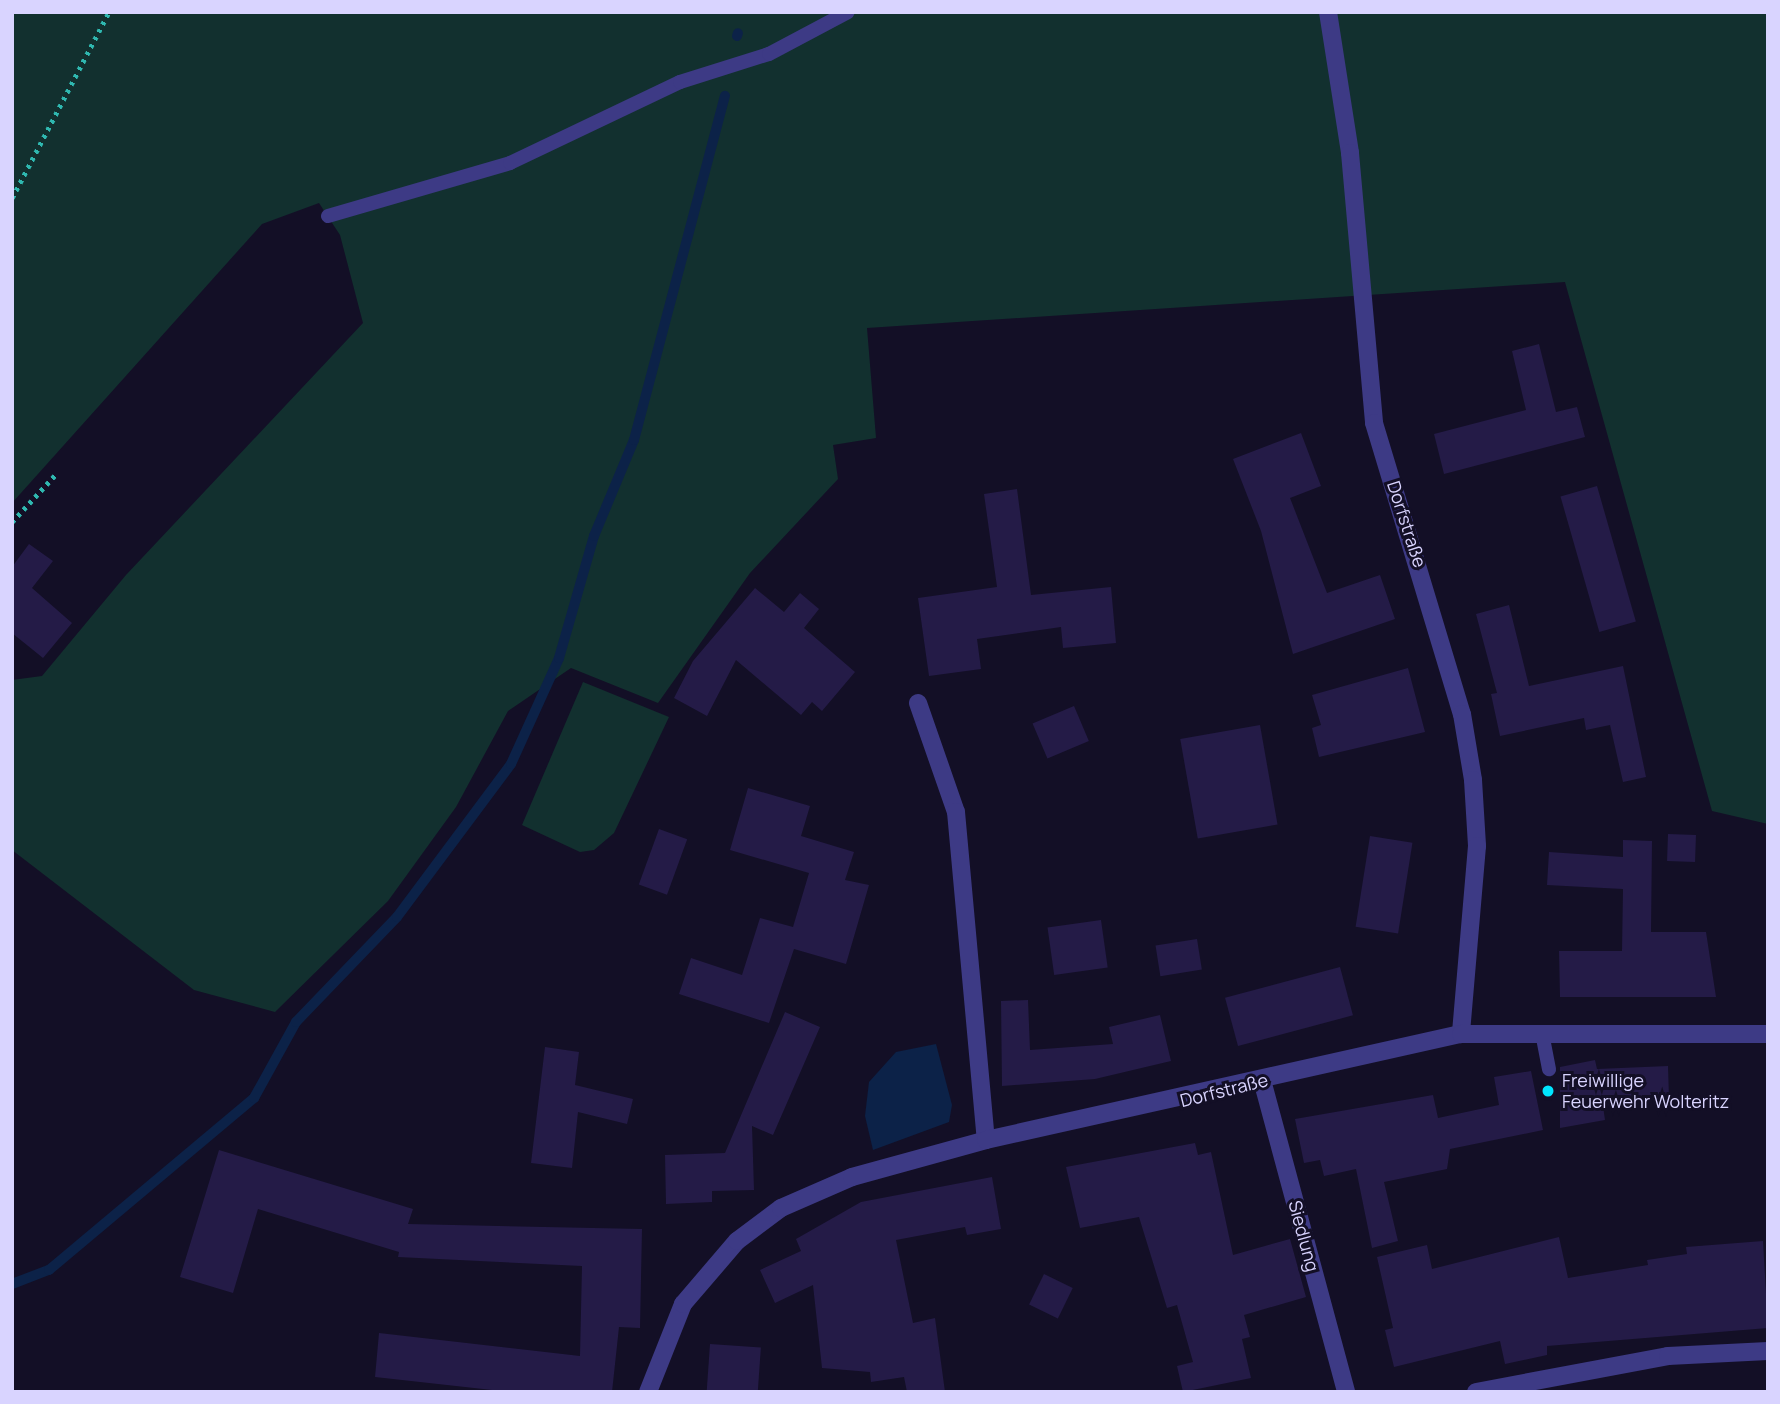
<!DOCTYPE html>
<html>
<head>
<meta charset="utf-8">
<style>
  body { margin:0 }
  #map { position:relative; width:1780px; height:1404px; overflow:hidden; background:#130f26; font-family:Manrope,sans-serif }
  div>[style] { position:absolute }
  [style*='--x'] { left:calc(var(--x)*1px); top:calc(var(--y)*1px); width:calc(var(--w)*1px); rotate:calc(var(--a)*1deg) }
  .green>* { inset:0; background:#12302f }
  .water>* { inset:0; background:#0c2248 }
  .stream>* { height:10px; margin:-5px; padding:0 5px; transform-origin:5px; border-radius:5px; background:#0c2248 }
  .building>* { inset:0; background:#241b47; transform-origin:0 0 }
  .path>* { height:4.5px; margin-top:-2.25px; transform-origin:0; background:repeating-linear-gradient(90deg,#2fb8b0 0 3.5px,transparent 0 8.5px) }
  .service>* { height:14px; margin:-7px; padding:0 7px; transform-origin:7px; border-radius:7px; background:#3d3a85 }
  .minor>* { height:18px; margin:-9px; padding:0 9px; transform-origin:9px; border-radius:9px; background:#3d3a85 }
  .dots>* { width:19px; height:19px; translate:-50% -50%; box-sizing:border-box; border:4px solid #130f26; border-radius:50% }
  span { translate:-50% -50%; white-space:nowrap; text-align:center; line-height:1.15; -webkit-text-stroke:6px #130f26; paint-order:stroke }
  .street-label { font-size:18px; color:#d9d4ff }
  .poi-label { font-size:18px; color:#d9d4ff }
  .left { translate:0 -50%; text-align:left }
  .frame { position:absolute; inset:0; border:14px solid #d9d4ff; pointer-events:none }
</style>
</head>
<body>
<div id="map">
  <div class="green">
    <i style="clip-path:polygon(12px 12px,1768px 12px,1768px 824px,1712px 811px,1565px 282px,867px 328px,876px 438px,833px 445px,838px 479px,750px 573px,658px 703px,571px 668px,508px 711px,456px 807px,388px 901px,275px 1012px,194px 990px,12px 850px,12px 680px,42px 676px,126px 575px,363px 323px,340px 235px,319px 203px,262px 224px,12px 503px)"></i>
    <i style="clip-path:polygon(583px 682px,669px 717px,614px 833px,594px 850px,580px 852px,522px 825px)"></i>
  </div>
  <div class="water">
    <i style="clip-path:polygon(936px 1044px,952px 1105px,949px 1122px,873px 1150px,865px 1116px,869px 1082px,896px 1052px)"></i>
  </div>
  <div class="stream">
    <i style="--x:737;--y:36;--w:3;--a:-72"></i>
    <i style="--x:12;--y:1284;--w:40;--a:-21"></i>
    <i style="--x:49;--y:1270;--w:268;--a:-40"></i>
    <i style="--x:254;--y:1098;--w:87;--a:-61.1"></i>
    <i style="--x:296;--y:1022;--w:146;--a:-46.1"></i>
    <i style="--x:397;--y:917;--w:191;--a:-53.3"></i>
    <i style="--x:511;--y:764;--w:116;--a:-65.6"></i>
    <i style="--x:559;--y:658;--w:127;--a:-74"></i>
    <i style="--x:594;--y:536;--w:104;--a:-67.4"></i>
    <i style="--x:634;--y:440;--w:356;--a:-75.2"></i>
  </div>
  <div class="building">
    <i style="clip-path:polygon(1539px 344px,1556px 412px,1577px 407px,1585px 437px,1444px 474px,1434px 434px,1526px 410px,1512px 351px)"></i>
    <i style="clip-path:polygon(1301px 433px,1321px 486px,1290px 498px,1327px 593px,1380px 575px,1395px 619px,1293px 654px,1261px 531px,1233px 459px)"></i>
    <i style="left:1597px;top:486px;width:141px;height:38px;rotate:74deg"></i>
    <i style="clip-path:polygon(1017px 489px,1031px 595px,1111px 587px,1116px 643px,1063px 648px,1061px 627px,977px 639px,981px 669px,929px 676px,918px 598px,997px 587px,984px 494px)"></i>
    <i style="clip-path:polygon(29px 544px,53px 561px,32px 588px,72px 623px,43px 658px,12px 633px,12px 567px)"></i>
    <i style="clip-path:polygon(755px 588px,784px 612px,800px 593px,819px 609px,804px 628px,855px 672px,822px 711px,812px 702px,801px 715px,736px 660px,707px 716px,674px 698px,693px 661px)"></i>
    <i style="clip-path:polygon(1509px 605px,1529px 686px,1623px 666px,1646px 777px,1623px 782px,1610px 725px,1586px 730px,1584px 718px,1500px 736px,1491px 694px,1497px 693px,1476px 614px)"></i>
    <i style="clip-path:polygon(1408px 668px,1425px 732px,1319px 757px,1312px 728px,1321px 725px,1312px 695px)"></i>
    <i style="left:1074px;top:706px;width:38px;height:45px;rotate:67deg"></i>
    <i style="left:1260px;top:725px;width:101px;height:81px;rotate:80deg"></i>
    <i style="clip-path:polygon(748px 788px,810px 806px,801px 836px,854px 852px,845px 880px,869px 885px,846px 964px,794px 949px,769px 1023px,679px 994px,691px 958px,742px 975px,760px 918px,793px 927px,809px 873px,730px 850px)"></i>
    <i style="left:659px;top:829px;width:30px;height:59px;rotate:20deg"></i>
    <i style="left:1668px;top:834px;width:28px;height:27px;rotate:2deg"></i>
    <i style="left:1370px;top:836px;width:43px;height:92px;rotate:9deg"></i>
    <i style="clip-path:polygon(1623px 840px,1652px 841px,1651px 932px,1706px 932px,1716px 997px,1560px 997px,1559px 951px,1622px 951px,1623px 889px,1547px 885px,1549px 852px,1623px 857px)"></i>
    <i style="left:1101px;top:920px;width:48px;height:54px;rotate:82deg"></i>
    <i style="left:1197px;top:939px;width:31px;height:42px;rotate:81deg"></i>
    <i style="left:1340px;top:967px;width:50px;height:119px;rotate:75deg"></i>
    <i style="clip-path:polygon(1028px 1000px,1030px 1050px,1113px 1044px,1109px 1027px,1160px 1015px,1171px 1061px,1095px 1079px,1002px 1086px,1001px 1001px)"></i>
    <i style="clip-path:polygon(785px 1012px,820px 1027px,773px 1135px,752px 1126px,754px 1190px,712px 1191px,712px 1202px,666px 1204px,665px 1155px,725px 1153px)"></i>
    <i style="clip-path:polygon(545px 1047px,579px 1052px,575px 1085px,633px 1099px,627px 1124px,578px 1112px,572px 1168px,531px 1163px)"></i>
    <i style="clip-path:polygon(1595px 1060px,1597px 1069px,1668px 1066px,1669px 1098px,1603px 1106px,1605px 1120px,1560px 1128px,1560px 1067px)"></i>
    <i style="clip-path:polygon(1531px 1071px,1543px 1130px,1450px 1149px,1447px 1169px,1384px 1182px,1398px 1241px,1372px 1248px,1356px 1169px,1324px 1176px,1320px 1160px,1304px 1163px,1295px 1119px,1433px 1095px,1438px 1118px,1499px 1105px,1494px 1077px)"></i>
    <i style="clip-path:polygon(1195px 1143px,1198px 1155px,1211px 1152px,1233px 1255px,1290px 1239px,1306px 1297px,1244px 1315px,1250px 1337px,1242px 1339px,1251px 1378px,1183px 1392px,1177px 1366px,1193px 1362px,1177px 1305px,1167px 1308px,1139px 1217px,1080px 1228px,1066px 1167px)"></i>
    <i style="clip-path:polygon(219px 1150px,413px 1209px,408px 1224px,642px 1229px,640px 1328px,619px 1327px,612px 1392px,510px 1392px,375px 1377px,379px 1333px,580px 1356px,582px 1266px,398px 1257px,399px 1252px,258px 1209px,233px 1293px,180px 1277px)"></i>
    <i style="clip-path:polygon(992px 1177px,1001px 1229px,967px 1235px,965px 1227px,896px 1240px,913px 1323px,935px 1318px,945px 1392px,907px 1392px,904px 1377px,871px 1382px,870px 1372px,822px 1368px,813px 1285px,775px 1303px,760px 1270px,801px 1251px,796px 1239px,861px 1202px)"></i>
    <i style="clip-path:polygon(1559px 1237px,1568px 1278px,1648px 1265px,1647px 1260px,1687px 1254px,1686px 1247px,1763px 1241px,1768px 1328px,1547px 1346px,1547px 1355px,1505px 1364px,1500px 1341px,1394px 1367px,1385px 1330px,1393px 1328px,1377px 1257px,1427px 1245px,1432px 1269px)"></i>
    <i style="left:1044px;top:1274px;width:32px;height:34px;rotate:26deg"></i>
    <i style="left:710px;top:1344px;width:51px;height:48px;rotate:4deg"></i>
  </div>
  <div class="path">
    <i style="--x:12;--y:198;--w:210;--a:-62.5"></i>
    <i style="--x:12;--y:522;--w:65;--a:-47.5"></i>
  </div>
  <div class="service">
    <i style="--x:328;--y:216;--w:190;--a:-16.2"></i>
    <i style="--x:510;--y:163;--w:188;--a:-25.5"></i>
    <i style="--x:680;--y:82;--w:93;--a:-17.5"></i>
    <i style="--x:769;--y:54;--w:89;--a:-28"></i>
    <i style="--x:1542;--y:1033;--w:37;--a:79"></i>
  </div>
  <div class="minor">
    <i style="--x:1328;--y:12;--w:143;--a:81.1"></i>
    <i style="--x:1350;--y:153;--w:271;--a:84.9"></i>
    <i style="--x:1374;--y:423;--w:304;--a:73.2"></i>
    <i style="--x:1462;--y:714;--w:67;--a:80.5"></i>
    <i style="--x:1473;--y:780;--w:66;--a:86.5"></i>
    <i style="--x:1477;--y:846;--w:189;--a:94.9"></i>
    <i style="--x:918;--y:703;--w:115;--a:70.8"></i>
    <i style="--x:956;--y:812;--w:329;--a:84.8"></i>
    <i style="--x:1262;--y:1080;--w:323;--a:74.9"></i>
    <i style="--x:648;--y:1392;--w:95;--a:-68.3"></i>
    <i style="--x:683;--y:1304;--w:83;--a:-49.4"></i>
    <i style="--x:737;--y:1241;--w:55;--a:-36.9"></i>
    <i style="--x:781;--y:1208;--w:77;--a:-23.6"></i>
    <i style="--x:852;--y:1177;--w:139;--a:-15.4"></i>
    <i style="--x:986;--y:1140;--w:487;--a:-12.6"></i>
    <i style="--x:1461;--y:1034;--w:307;--a:0"></i>
    <i style="--x:1476;--y:1392;--w:195;--a:-10.6"></i>
    <i style="--x:1668;--y:1356;--w:100;--a:-2.9"></i>
  </div>
  <div class="dots">
    <i style="left:1548px;top:1091px;background:#00e5ff"></i>
  </div>
  <div class="street-label">
    <span style="left:1407px;top:524px;rotate:72deg">Dorfstraße</span>
    <span style="left:1224px;top:1090px;rotate:-14deg">Dorfstraße</span>
    <span style="left:1304px;top:1236px;rotate:75deg">Siedlung</span>
  </div>
  <div class="poi-label">
    <span class="left" style="left:1562px;top:1091px">Freiwillige<br>Feuerwehr Wolteritz</span>
  </div>
  <div class="frame"></div>
</div>
</body>
</html>
